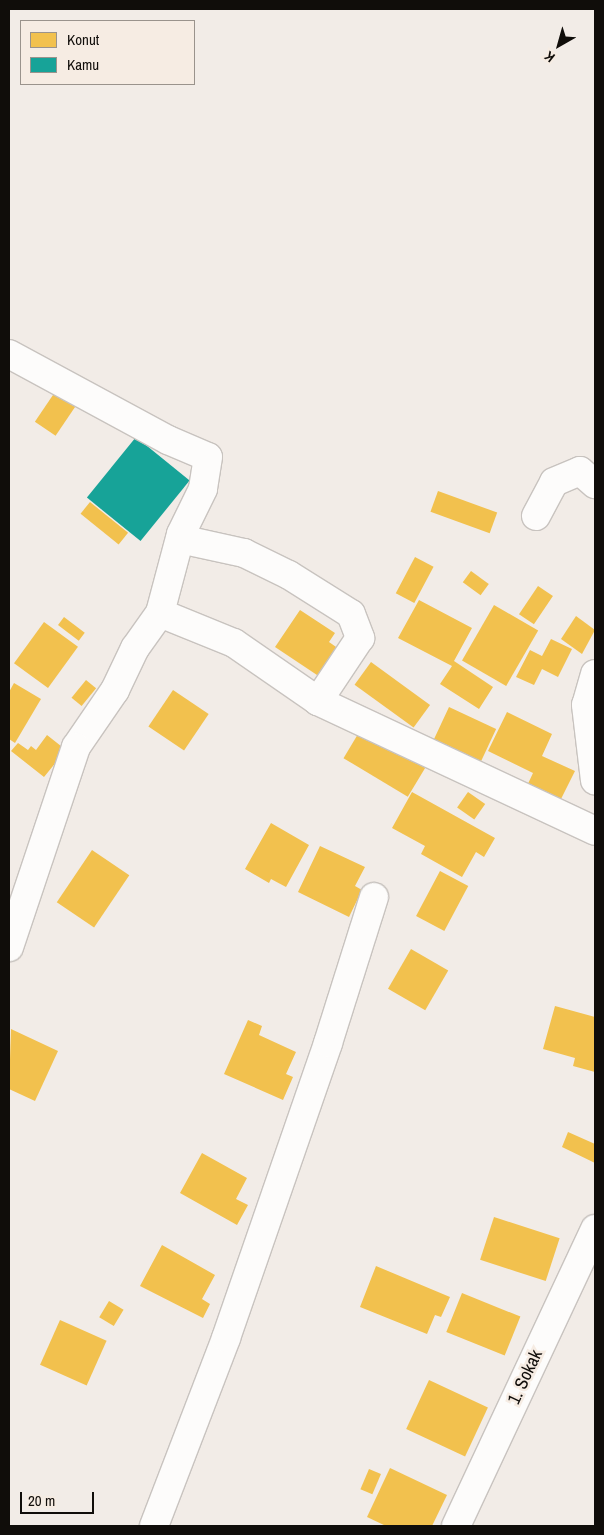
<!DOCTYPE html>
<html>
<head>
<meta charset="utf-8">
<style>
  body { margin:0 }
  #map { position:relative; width:604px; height:1535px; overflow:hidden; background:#f2ece7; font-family:"Archivo Narrow",sans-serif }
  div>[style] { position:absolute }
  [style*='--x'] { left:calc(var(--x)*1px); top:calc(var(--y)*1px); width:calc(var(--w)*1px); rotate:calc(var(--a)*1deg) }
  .homes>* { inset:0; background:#f2c14e; transform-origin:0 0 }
  .public>* { inset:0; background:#17a398; transform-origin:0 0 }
  .roads { filter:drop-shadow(1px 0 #c8c3bf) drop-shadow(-1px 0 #c8c3bf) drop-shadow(0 1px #c8c3bf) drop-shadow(0 -1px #c8c3bf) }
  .street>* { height:28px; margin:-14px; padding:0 14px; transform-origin:14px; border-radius:14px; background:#fdfcfb }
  span { translate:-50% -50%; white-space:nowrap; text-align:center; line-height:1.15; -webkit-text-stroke:5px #f6ece3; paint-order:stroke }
  .street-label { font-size:18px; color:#100d0a }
  .frame { position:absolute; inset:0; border:10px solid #100d0a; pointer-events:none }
  .legend { position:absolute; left:20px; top:20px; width:175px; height:65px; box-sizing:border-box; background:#f6ece3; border:1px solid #9a938c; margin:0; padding:6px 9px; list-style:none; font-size:15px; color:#100d0a }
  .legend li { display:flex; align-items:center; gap:10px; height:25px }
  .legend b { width:25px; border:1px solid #9a938c }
  .north { position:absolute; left:534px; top:20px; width:50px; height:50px; -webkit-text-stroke:4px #f6ece3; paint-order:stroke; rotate:218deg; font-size:14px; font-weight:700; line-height:20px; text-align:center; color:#100d0a }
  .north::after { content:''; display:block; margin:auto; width:18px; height:22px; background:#100d0a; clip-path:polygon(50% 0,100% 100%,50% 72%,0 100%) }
  .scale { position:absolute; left:20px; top:1492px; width:74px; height:22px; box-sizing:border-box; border:2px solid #100d0a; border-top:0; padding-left:6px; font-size:15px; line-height:18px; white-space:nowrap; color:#100d0a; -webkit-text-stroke:4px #f6ece3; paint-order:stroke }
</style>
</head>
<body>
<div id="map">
  <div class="homes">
    <i style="left:55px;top:392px;width:25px;height:36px;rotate:34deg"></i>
    <i style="left:438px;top:491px;width:63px;height:22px;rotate:20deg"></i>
    <i style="left:90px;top:502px;width:49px;height:15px;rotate:39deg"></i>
    <i style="left:415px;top:557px;width:21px;height:41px;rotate:28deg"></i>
    <i style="left:471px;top:571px;width:22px;height:14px;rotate:36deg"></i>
    <i style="left:538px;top:586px;width:18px;height:34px;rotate:34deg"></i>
    <i style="clip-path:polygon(419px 600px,472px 628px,454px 661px,493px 687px,479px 709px,440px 684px,452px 666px,398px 638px)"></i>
    <i style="left:494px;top:605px;width:51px;height:64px;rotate:30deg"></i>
    <i style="clip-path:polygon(300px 610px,335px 633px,329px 642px,339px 649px,320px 677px,275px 647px)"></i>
    <i style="clip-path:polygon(576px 616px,595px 630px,582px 654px,561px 639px)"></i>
    <i style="left:64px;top:617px;width:26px;height:10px;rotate:37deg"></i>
    <i style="left:44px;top:622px;width:42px;height:51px;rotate:36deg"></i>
    <i style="clip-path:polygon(551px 639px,572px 649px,558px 677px,542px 669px,534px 685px,516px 677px,530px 650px,542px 656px)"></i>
    <i style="left:371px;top:662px;width:73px;height:28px;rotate:36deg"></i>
    <i style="left:86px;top:680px;width:13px;height:23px;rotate:39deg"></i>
    <i style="clip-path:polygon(14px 683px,41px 699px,15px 743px,9px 739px,9px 692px)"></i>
    <i style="left:173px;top:690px;width:43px;height:44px;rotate:34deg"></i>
    <i style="left:449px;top:707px;width:52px;height:37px;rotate:25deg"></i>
    <i style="clip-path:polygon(507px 712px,552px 734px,542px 756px,575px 771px,559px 803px,526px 788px,533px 773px,488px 751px)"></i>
    <i style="left:361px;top:729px;width:75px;height:34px;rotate:31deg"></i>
    <i style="clip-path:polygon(47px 735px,66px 750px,44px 777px,11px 751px,18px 743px,28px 750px,31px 746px,36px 750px)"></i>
    <i style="clip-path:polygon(412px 792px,495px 838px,484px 857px,476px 852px,462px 877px,421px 854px,425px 846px,392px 828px)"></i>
    <i style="left:468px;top:792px;width:21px;height:19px;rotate:35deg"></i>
    <i style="clip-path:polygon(271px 823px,309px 845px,286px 887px,271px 879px,269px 883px,245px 869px)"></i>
    <i style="clip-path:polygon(320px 846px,365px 867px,355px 886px,362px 890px,349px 917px,298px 892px)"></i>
    <i style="left:92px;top:850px;width:45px;height:63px;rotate:34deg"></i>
    <i style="left:440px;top:871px;width:32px;height:51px;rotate:28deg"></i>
    <i style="left:411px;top:949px;width:43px;height:46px;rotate:30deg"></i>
    <i style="clip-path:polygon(555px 1006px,595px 1017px,595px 1072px,573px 1066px,575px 1058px,543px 1049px)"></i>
    <i style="clip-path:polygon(248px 1020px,262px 1026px,259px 1035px,296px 1052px,286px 1074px,293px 1077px,283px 1100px,224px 1074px)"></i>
    <i style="clip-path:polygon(11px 1029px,58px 1051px,35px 1101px,9px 1089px)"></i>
    <i style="clip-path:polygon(568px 1132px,595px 1144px,595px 1163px,562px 1147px)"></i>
    <i style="clip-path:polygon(202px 1153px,247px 1178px,236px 1199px,248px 1205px,237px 1225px,180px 1193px)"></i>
    <i style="left:494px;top:1217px;width:69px;height:45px;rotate:18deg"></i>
    <i style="clip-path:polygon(162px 1245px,215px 1275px,202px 1299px,210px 1304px,203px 1318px,140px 1286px)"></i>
    <i style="clip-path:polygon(376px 1266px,450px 1297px,441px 1317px,435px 1315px,427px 1334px,360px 1307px)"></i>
    <i style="left:462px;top:1293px;width:63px;height:42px;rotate:22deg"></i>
    <i style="left:109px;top:1301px;width:17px;height:19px;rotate:31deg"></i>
    <i style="left:60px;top:1320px;width:51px;height:49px;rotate:24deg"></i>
    <i style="left:429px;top:1380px;width:65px;height:54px;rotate:25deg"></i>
    <i style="clip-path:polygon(390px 1468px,447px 1495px,432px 1526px,386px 1526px,367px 1517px)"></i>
    <i style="left:369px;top:1469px;width:13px;height:22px;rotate:23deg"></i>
  </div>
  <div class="public">
    <i style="left:136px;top:437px;width:69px;height:78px;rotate:39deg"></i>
  </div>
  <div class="roads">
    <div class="street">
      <i style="--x:9;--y:354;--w:181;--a:28.4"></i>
      <i style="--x:168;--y:440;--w:43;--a:23"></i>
      <i style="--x:208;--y:457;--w:32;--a:99"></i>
      <i style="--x:203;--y:489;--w:50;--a:116.1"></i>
      <i style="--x:181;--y:534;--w:82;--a:104.9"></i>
      <i style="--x:160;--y:613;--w:43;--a:125.5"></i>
      <i style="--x:135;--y:648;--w:47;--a:115.5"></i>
      <i style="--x:115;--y:690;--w:69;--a:124.4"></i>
      <i style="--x:76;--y:747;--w:211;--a:108.5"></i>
      <i style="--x:536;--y:516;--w:38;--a:-62"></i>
      <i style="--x:554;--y:482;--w:28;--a:-23"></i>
      <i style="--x:580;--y:471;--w:20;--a:41"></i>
      <i style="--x:180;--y:539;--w:66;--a:12.3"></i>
      <i style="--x:244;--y:553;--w:50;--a:26.1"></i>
      <i style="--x:289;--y:575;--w:73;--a:32.2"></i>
      <i style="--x:351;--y:614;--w:26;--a:69"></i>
      <i style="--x:360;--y:638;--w:76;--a:123.7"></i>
      <i style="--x:160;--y:613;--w:80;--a:22.1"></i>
      <i style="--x:234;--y:643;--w:102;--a:34.6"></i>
      <i style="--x:318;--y:701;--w:306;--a:25.1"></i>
      <i style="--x:595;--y:674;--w:32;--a:106"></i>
      <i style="--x:586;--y:705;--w:76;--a:83.2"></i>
      <i style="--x:154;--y:1526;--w:201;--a:-69"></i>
      <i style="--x:226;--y:1338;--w:312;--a:-70.9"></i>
      <i style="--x:328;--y:1043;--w:153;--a:-72.5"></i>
      <i style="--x:456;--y:1526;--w:328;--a:-64.9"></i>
    </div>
  </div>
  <div class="street-label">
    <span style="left:525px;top:1377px;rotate:-65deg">1. Sokak</span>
  </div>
  <div class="frame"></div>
  <ul class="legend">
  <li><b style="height:14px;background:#f2c14e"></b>Konut</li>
  <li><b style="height:14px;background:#17a398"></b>Kamu</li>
  </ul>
  <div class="north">K</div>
  <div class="scale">20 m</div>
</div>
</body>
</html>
